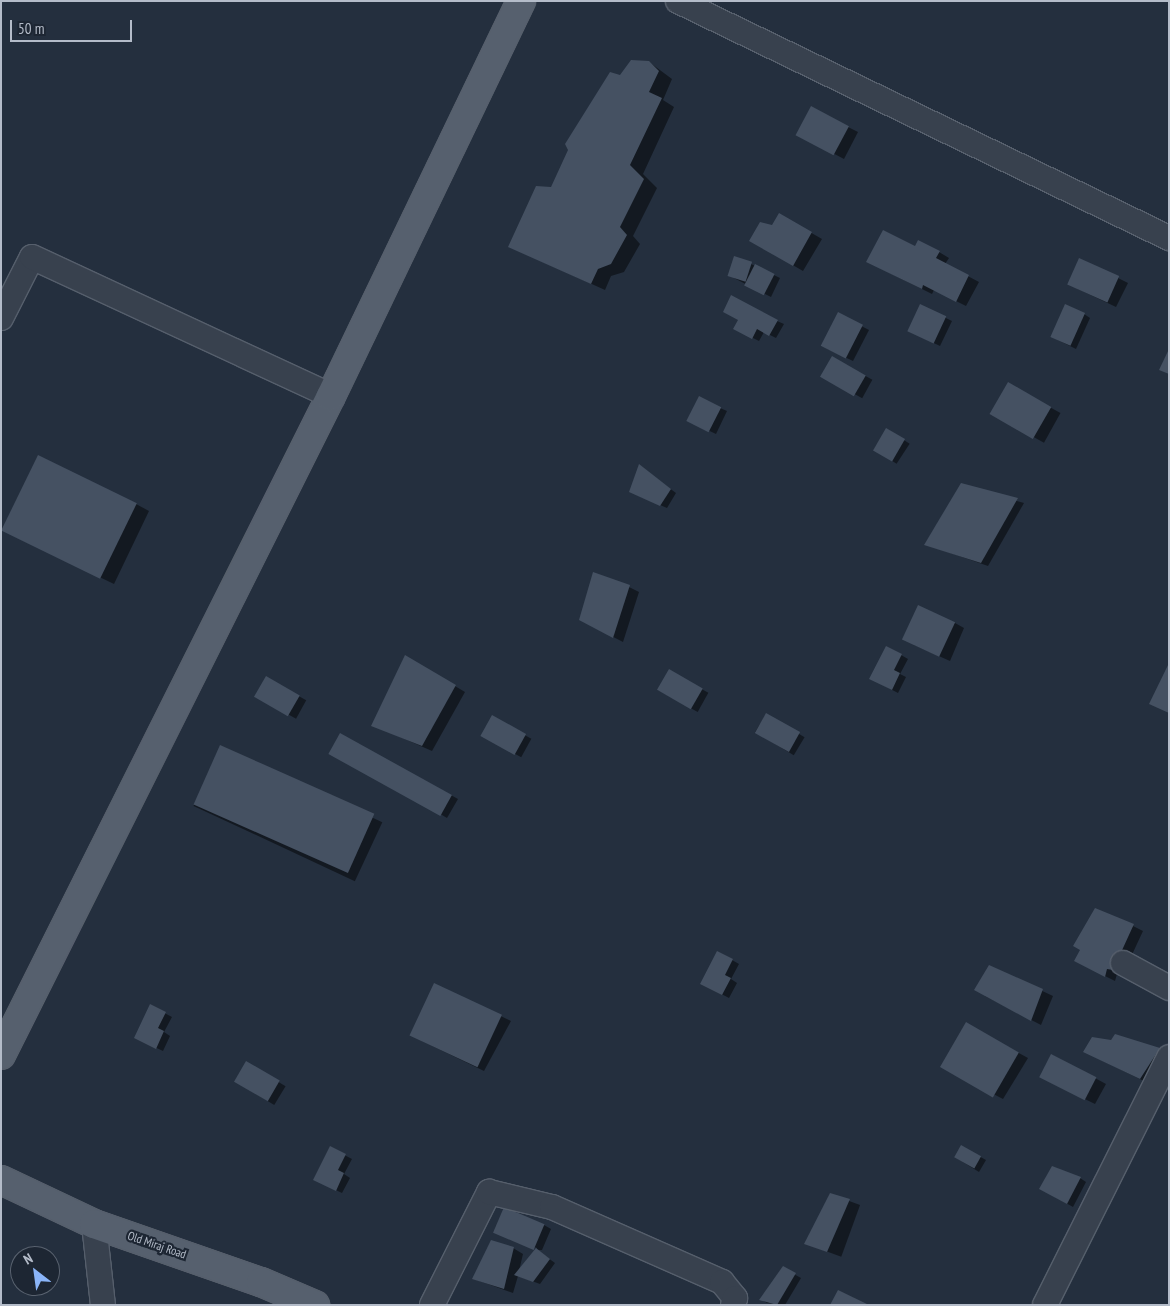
<!DOCTYPE html>
<html>
<head>
<meta charset="utf-8">
<style>
  body { margin:0 }
  #map { position:relative; width:1170px; height:1306px; overflow:hidden; background:#242f3e; font-family:"PT Sans Narrow",sans-serif }
  div>[style] { position:absolute }
  [style*='--x'] { left:calc(var(--x)*1px); top:calc(var(--y)*1px); width:calc(var(--w)*1px); rotate:calc(var(--a)*1deg) }
  .shadow>* { inset:0; background:#0007; transform-origin:0 0 }
  .building>* { inset:0; background:#455162; transform-origin:0 0 }
  .roads { filter:drop-shadow(1px 0 #565f6c) drop-shadow(-1px 0 #565f6c) drop-shadow(0 1px #565f6c) drop-shadow(0 -1px #565f6c) }
  .minor>* { height:24px; margin:-12px; padding:0 12px; transform-origin:12px; border-radius:12px; background:#38414e }
  .major>* { height:28px; margin:-14px; padding:0 14px; transform-origin:14px; border-radius:14px; background:#56606e }
  span { translate:-50% -50%; white-space:nowrap; text-align:center; line-height:1.15; -webkit-text-stroke:4.5px #1d2633; paint-order:stroke }
  .street-label { font-size:12px; color:#b4bcc9 }
  .frame { position:absolute; inset:0; border:2px solid #b4bcc9; pointer-events:none }
  .north { position:absolute; left:10px; top:1246px; width:50px; height:50px; box-sizing:border-box; background:#1d2633; border:1px solid #59626f; border-radius:50%; rotate:330deg; font-size:14px; font-weight:700; line-height:20px; text-align:center; color:#b4bcc9 }
  .north::after { content:''; display:block; margin:auto; width:18px; height:22px; background:#8ab4f8; clip-path:polygon(50% 0,100% 100%,50% 72%,0 100%) }
  .scale { position:absolute; left:10px; top:20px; width:122px; height:22px; box-sizing:border-box; border:2px solid #b4bcc9; border-top:0; padding-left:6px; font-size:15px; line-height:18px; white-space:nowrap; color:#b4bcc9; -webkit-text-stroke:4px #1d2633; paint-order:stroke }
</style>
</head>
<body>
<div id="map">
  <div class="shadow">
    <i style="clip-path:polygon(649px 62px,672px 79px,663px 100px,674px 107px,643px 174px,657px 188px,633px 236px,640px 244px,624px 272px,611px 276px,605px 290px,510px 247px,551px 188px,621px 76px)"></i>
    <i style="clip-path:polygon(848px 127px,858px 132px,844px 159px,808px 140px)"></i>
    <i style="clip-path:polygon(780px 215px,822px 239px,803px 271px,751px 241px,773px 227px)"></i>
    <i style="clip-path:polygon(916px 248px,939px 252px,949px 258px,945px 264px,979px 282px,966px 306px,934px 290px,932px 294px,878px 267px)"></i>
    <i style="clip-path:polygon(751px 264px,780px 278px,771px 297px,734px 278px)"></i>
    <i style="clip-path:polygon(1118px 278px,1128px 283px,1116px 307px,1078px 289px)"></i>
    <i style="clip-path:polygon(921px 306px,952px 321px,940px 346px,915px 334px)"></i>
    <i style="clip-path:polygon(838px 314px,869px 330px,853px 361px,828px 349px)"></i>
    <i style="clip-path:polygon(1084px 314px,1090px 318px,1076px 349px,1058px 340px)"></i>
    <i style="clip-path:polygon(777px 321px,784px 324px,776px 338px,764px 332px,759px 341px,735px 329px)"></i>
    <i style="left:833px;top:358px;width:45px;height:21px;rotate:29deg"></i>
    <i style="left:1008px;top:384px;width:60px;height:34px;rotate:29deg"></i>
    <i style="clip-path:polygon(720px 408px,727px 411px,716px 434px,695px 424px)"></i>
    <i style="left:887px;top:429px;width:27px;height:24px;rotate:33deg"></i>
    <i style="clip-path:polygon(645px 470px,676px 493px,667px 508px,637px 495px)"></i>
    <i style="clip-path:polygon(962px 485px,1024px 503px,988px 566px,925px 544px)"></i>
    <i style="clip-path:polygon(136px 504px,149px 511px,114px 584px,16px 537px)"></i>
    <i style="clip-path:polygon(629px 587px,639px 592px,623px 642px,590px 625px)"></i>
    <i style="clip-path:polygon(955px 623px,964px 628px,950px 661px,914px 645px)"></i>
    <i style="clip-path:polygon(901px 655px,908px 659px,900px 674px,906px 677px,898px 693px,877px 682px)"></i>
    <i style="clip-path:polygon(406px 657px,465px 692px,432px 751px,373px 725px)"></i>
    <i style="left:669px;top:671px;width:45px;height:22px;rotate:29deg"></i>
    <i style="left:266px;top:678px;width:46px;height:21px;rotate:29deg"></i>
    <i style="left:766px;top:714px;width:45px;height:21px;rotate:31deg"></i>
    <i style="left:492px;top:717px;width:45px;height:21px;rotate:29deg"></i>
    <i style="left:221px;top:747px;width:178px;height:65px;rotate:25deg"></i>
    <i style="clip-path:polygon(418px 777px,458px 799px,447px 818px,417px 800px)"></i>
    <i style="clip-path:polygon(1133px 926px,1143px 931px,1123px 974px,1117px 974px,1115px 981px,1085px 966px)"></i>
    <i style="clip-path:polygon(732px 960px,739px 964px,731px 979px,737px 983px,729px 998px,708px 987px)"></i>
    <i style="clip-path:polygon(989px 966px,1053px 996px,1041px 1025px,985px 996px)"></i>
    <i style="clip-path:polygon(434px 984px,511px 1021px,484px 1071px,422px 1041px)"></i>
    <i style="clip-path:polygon(151px 1006px,172px 1017px,164px 1032px,170px 1036px,163px 1051px,142px 1041px)"></i>
    <i style="clip-path:polygon(966px 1024px,1028px 1058px,1003px 1099px,951px 1072px)"></i>
    <i style="clip-path:polygon(1115px 1036px,1169px 1054px,1150px 1084px,1095px 1057px)"></i>
    <i style="clip-path:polygon(1052px 1055px,1106px 1084px,1095px 1104px,1050px 1082px)"></i>
    <i style="left:247px;top:1063px;width:45px;height:22px;rotate:31deg"></i>
    <i style="clip-path:polygon(962px 1147px,986px 1160px,979px 1172px,955px 1157px)"></i>
    <i style="clip-path:polygon(331px 1148px,352px 1159px,344px 1174px,350px 1178px,342px 1193px,321px 1183px)"></i>
    <i style="clip-path:polygon(1080px 1178px,1086px 1182px,1073px 1207px,1041px 1189px)"></i>
    <i style="left:830px;top:1194px;width:32px;height:55px;rotate:20deg"></i>
    <i style="clip-path:polygon(544px 1225px,551px 1229px,542px 1250px,537px 1250px,555px 1263px,540px 1284px,518px 1276px,513px 1293px,474px 1279px,513px 1248px,523px 1254px,519px 1271px,537px 1248px,496px 1232px)"></i>
    <i style="clip-path:polygon(783px 1268px,801px 1278px,785px 1305px,767px 1303px,761px 1299px)"></i>
  </div>
  <div class="building">
    <i style="clip-path:polygon(631px 60px,649px 61px,659px 71px,649px 92px,662px 98px,630px 165px,644px 179px,620px 227px,627px 235px,611px 264px,598px 269px,591px 284px,508px 247px,536px 186px,551px 187px,568px 150px,565px 144px,610px 72px,620px 75px)"></i>
    <i style="left:811px;top:106px;width:43px;height:33px;rotate:28deg"></i>
    <i style="clip-path:polygon(779px 213px,812px 232px,793px 266px,749px 241px,760px 222px,772px 225px)"></i>
    <i style="clip-path:polygon(883px 230px,915px 246px,918px 240px,940px 251px,936px 258px,969px 275px,956px 302px,923px 285px,922px 289px,866px 262px)"></i>
    <i style="left:734px;top:256px;width:19px;height:21px;rotate:18deg"></i>
    <i style="left:1079px;top:258px;width:44px;height:29px;rotate:24deg"></i>
    <i style="left:755px;top:264px;width:22px;height:24px;rotate:27deg"></i>
    <i style="clip-path:polygon(731px 295px,778px 320px,769px 336px,757px 329px,752px 339px,733px 329px,738px 320px,723px 312px)"></i>
    <i style="left:920px;top:304px;width:29px;height:30px;rotate:25deg"></i>
    <i style="left:1065px;top:304px;width:22px;height:36px;rotate:24deg"></i>
    <i style="left:838px;top:312px;width:28px;height:38px;rotate:27deg"></i>
    <i style="clip-path:polygon(1169px 349px,1169px 374px,1159px 370px)"></i>
    <i style="left:832px;top:356px;width:39px;height:24px;rotate:30deg"></i>
    <i style="left:1008px;top:382px;width:50px;height:37px;rotate:30deg"></i>
    <i style="left:699px;top:396px;width:25px;height:28px;rotate:27deg"></i>
    <i style="left:886px;top:428px;width:22px;height:26px;rotate:30deg"></i>
    <i style="left:38px;top:455px;width:110px;height:84px;rotate:26deg"></i>
    <i style="clip-path:polygon(639px 464px,671px 489px,660px 506px,629px 492px)"></i>
    <i style="clip-path:polygon(961px 483px,1018px 498px,981px 563px,924px 545px)"></i>
    <i style="clip-path:polygon(593px 572px,630px 585px,613px 638px,579px 620px)"></i>
    <i style="left:918px;top:605px;width:41px;height:38px;rotate:25deg"></i>
    <i style="clip-path:polygon(886px 646px,902px 654px,894px 670px,900px 673px,892px 690px,869px 679px)"></i>
    <i style="clip-path:polygon(405px 655px,456px 685px,422px 746px,371px 726px)"></i>
    <i style="clip-path:polygon(1169px 663px,1169px 713px,1149px 704px)"></i>
    <i style="left:669px;top:669px;width:39px;height:24px;rotate:30deg"></i>
    <i style="left:266px;top:676px;width:39px;height:24px;rotate:30deg"></i>
    <i style="left:766px;top:713px;width:39px;height:23px;rotate:29deg"></i>
    <i style="left:492px;top:715px;width:39px;height:24px;rotate:29deg"></i>
    <i style="left:340px;top:733px;width:128px;height:24px;rotate:29deg"></i>
    <i style="left:220px;top:745px;width:169px;height:65px;rotate:24deg"></i>
    <i style="clip-path:polygon(1095px 908px,1134px 924px,1113px 970px,1107px 969px,1105px 977px,1074px 961px,1080px 950px,1073px 946px)"></i>
    <i style="clip-path:polygon(717px 951px,733px 959px,725px 975px,731px 978px,722px 995px,700px 984px)"></i>
    <i style="clip-path:polygon(989px 965px,1043px 989px,1031px 1021px,974px 990px)"></i>
    <i style="left:434px;top:983px;width:75px;height:58px;rotate:25deg"></i>
    <i style="clip-path:polygon(150px 1004px,166px 1012px,158px 1028px,164px 1031px,156px 1049px,134px 1038px)"></i>
    <i style="left:966px;top:1022px;width:61px;height:52px;rotate:30deg"></i>
    <i style="clip-path:polygon(1115px 1034px,1160px 1048px,1140px 1079px,1083px 1052px,1092px 1037px,1111px 1040px)"></i>
    <i style="left:1051px;top:1054px;width:51px;height:26px;rotate:27deg"></i>
    <i style="left:246px;top:1061px;width:39px;height:24px;rotate:30deg"></i>
    <i style="left:961px;top:1145px;width:23px;height:14px;rotate:29deg"></i>
    <i style="clip-path:polygon(330px 1146px,346px 1154px,338px 1170px,344px 1173px,336px 1191px,313px 1180px)"></i>
    <i style="clip-path:polygon(1052px 1166px,1081px 1177px,1067px 1204px,1039px 1189px)"></i>
    <i style="clip-path:polygon(830px 1193px,850px 1199px,827px 1252px,804px 1244px)"></i>
    <i style="left:504px;top:1207px;width:44px;height:28px;rotate:23deg"></i>
    <i style="clip-path:polygon(491px 1240px,514px 1247px,504px 1289px,472px 1279px)"></i>
    <i style="clip-path:polygon(536px 1248px,550px 1259px,533px 1282px,514px 1275px)"></i>
    <i style="clip-path:polygon(783px 1266px,796px 1273px,777px 1305px,759px 1300px)"></i>
    <i style="clip-path:polygon(838px 1290px,869px 1305px,830px 1305px)"></i>
  </div>
  <div class="roads">
    <div class="minor">
      <i style="--x:678;--y:1;--w:545;--a:25.77"></i>
      <i style="--x:1;--y:318;--w:68;--a:-63.1"></i>
      <i style="--x:32;--y:257;--w:330;--a:24.9"></i>
      <i style="--x:1123;--y:963;--w:52;--a:28.5"></i>
      <i style="--x:94;--y:1224;--w:81;--a:83.7"></i>
      <i style="--x:432;--y:1305;--w:127;--a:-63.2"></i>
      <i style="--x:489;--y:1192;--w:65;--a:13.4"></i>
      <i style="--x:552;--y:1207;--w:186;--a:23.8"></i>
      <i style="--x:722;--y:1282;--w:21;--a:51"></i>
      <i style="--x:735;--y:1298;--w:7;--a:106"></i>
      <i style="--x:1045;--y:1305;--w:277;--a:-63.4"></i>
    </div>
    <div class="major">
      <i style="--x:1;--y:1055;--w:737;--a:-63.4"></i>
      <i style="--x:331;--y:396;--w:438;--a:-64.3"></i>
      <i style="--x:1;--y:1180;--w:103;--a:25.3"></i>
      <i style="--x:94;--y:1224;--w:177;--a:19.2"></i>
      <i style="--x:261;--y:1282;--w:59;--a:23.1"></i>
    </div>
  </div>
  <div class="street-label">
    <span style="left:157px;top:1245px;rotate:19deg">Old Miraj Road</span>
  </div>
  <div class="frame"></div>
  <div class="north">N</div>
  <div class="scale">50 m</div>
</div>
</body>
</html>
